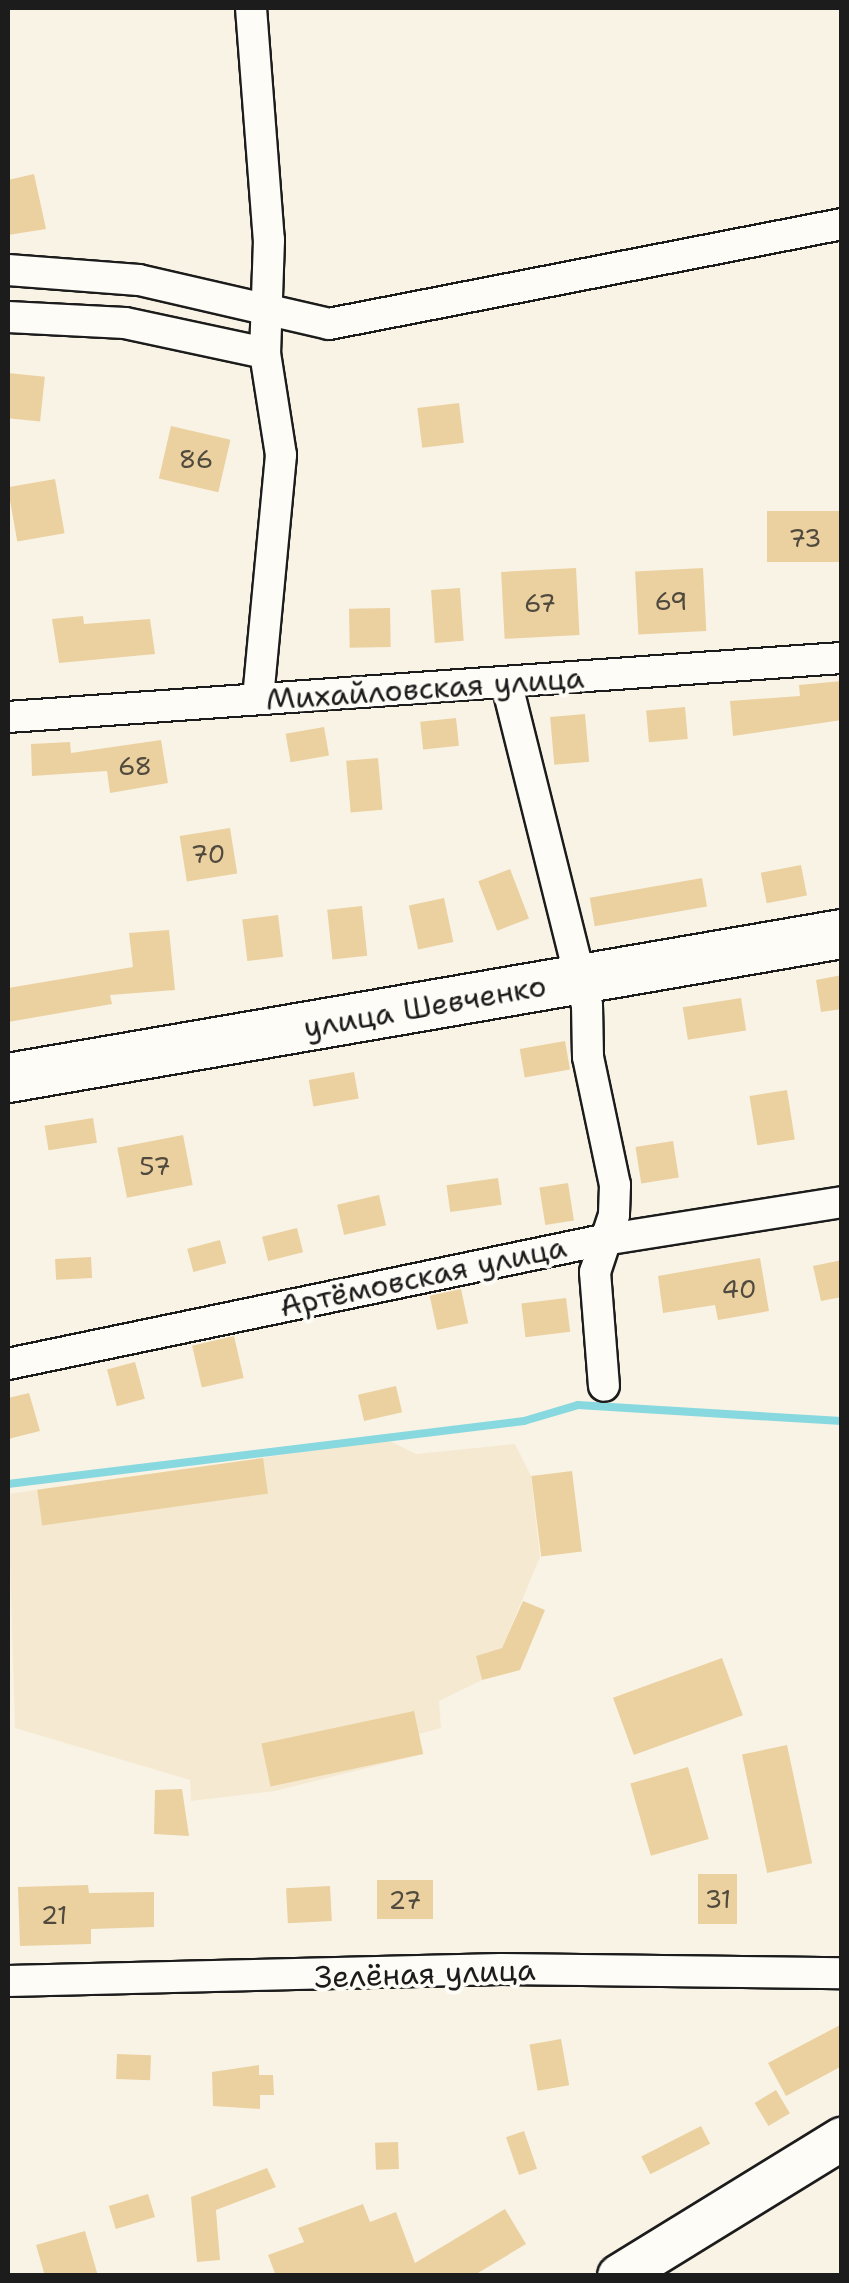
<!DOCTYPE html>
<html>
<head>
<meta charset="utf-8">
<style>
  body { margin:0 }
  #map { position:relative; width:849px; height:2283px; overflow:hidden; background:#f9f3e6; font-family:"Shantell Sans",sans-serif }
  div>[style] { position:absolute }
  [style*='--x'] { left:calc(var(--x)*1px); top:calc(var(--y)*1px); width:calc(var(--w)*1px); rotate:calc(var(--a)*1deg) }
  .built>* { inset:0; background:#f5e9d1 }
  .stream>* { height:8px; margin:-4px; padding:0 4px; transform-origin:4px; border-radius:4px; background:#87d9df }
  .building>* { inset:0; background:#ebd1a0; transform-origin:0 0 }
  .roads { filter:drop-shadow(2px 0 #1c1c1c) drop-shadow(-2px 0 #1c1c1c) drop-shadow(0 2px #1c1c1c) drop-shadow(0 -2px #1c1c1c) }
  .minor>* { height:30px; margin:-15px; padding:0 15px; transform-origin:15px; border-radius:15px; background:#fdfcf7 }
  .secondary>* { height:42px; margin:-21px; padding:0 21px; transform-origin:21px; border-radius:21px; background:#fdfcf7 }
  .primary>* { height:48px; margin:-24px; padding:0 24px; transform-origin:24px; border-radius:24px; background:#fdfcf7 }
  span { translate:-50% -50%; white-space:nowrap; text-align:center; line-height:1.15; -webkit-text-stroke:8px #fdfcf7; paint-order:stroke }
  .number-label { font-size:25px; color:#50493d }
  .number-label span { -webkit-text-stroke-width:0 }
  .street-label { font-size:30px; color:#1c1c1c }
  .frame { position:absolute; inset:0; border:10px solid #1c1c1c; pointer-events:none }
</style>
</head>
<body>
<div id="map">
  <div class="built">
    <i style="clip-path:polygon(388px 1440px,416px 1454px,515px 1444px,531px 1476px,540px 1557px,502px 1648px,476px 1656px,482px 1680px,439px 1701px,441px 1728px,419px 1734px,423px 1754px,275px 1791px,191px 1801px,190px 1780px,15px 1728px,8px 1494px)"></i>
  </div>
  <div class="stream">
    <i style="--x:8;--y:1484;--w:520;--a:-6.96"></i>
    <i style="--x:524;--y:1421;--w:56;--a:-16.5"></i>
    <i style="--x:578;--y:1405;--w:264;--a:3.5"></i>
  </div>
  <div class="building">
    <i style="clip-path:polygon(34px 174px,46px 229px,8px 235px,8px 180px)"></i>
    <i style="left:8px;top:373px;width:37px;height:45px;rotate:6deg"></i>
    <i style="left:459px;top:403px;width:40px;height:42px;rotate:83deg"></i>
    <i style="left:171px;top:426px;width:61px;height:54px;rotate:13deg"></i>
    <i style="left:55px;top:479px;width:55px;height:48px;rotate:80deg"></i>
    <i style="left:842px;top:511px;width:51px;height:75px;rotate:90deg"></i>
    <i style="left:576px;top:568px;width:67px;height:75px;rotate:87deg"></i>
    <i style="left:703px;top:568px;width:63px;height:68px;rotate:87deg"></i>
    <i style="left:460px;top:588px;width:53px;height:29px;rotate:86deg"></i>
    <i style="left:390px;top:608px;width:39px;height:41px;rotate:89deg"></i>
    <i style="clip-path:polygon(83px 616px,84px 624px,150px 619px,155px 654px,59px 663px,52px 619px)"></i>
    <i style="clip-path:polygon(842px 681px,842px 720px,733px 736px,730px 701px,800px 696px,799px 685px)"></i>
    <i style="left:685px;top:707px;width:32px;height:39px;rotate:85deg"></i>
    <i style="left:585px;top:714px;width:48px;height:35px;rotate:85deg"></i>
    <i style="left:456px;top:718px;width:28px;height:36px;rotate:84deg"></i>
    <i style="left:324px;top:727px;width:29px;height:39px;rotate:80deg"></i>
    <i style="clip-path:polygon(161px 740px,168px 783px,110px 793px,107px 771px,32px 776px,31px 744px,70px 742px,71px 753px)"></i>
    <i style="left:378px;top:758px;width:52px;height:32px;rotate:85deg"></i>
    <i style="left:230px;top:828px;width:46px;height:51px;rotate:81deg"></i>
    <i style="left:801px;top:865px;width:31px;height:41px;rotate:79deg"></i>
    <i style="left:510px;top:869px;width:53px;height:34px;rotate:69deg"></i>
    <i style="left:702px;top:878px;width:29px;height:114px;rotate:80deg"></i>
    <i style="left:444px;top:898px;width:45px;height:36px;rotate:78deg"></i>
    <i style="left:362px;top:906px;width:50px;height:35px;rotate:84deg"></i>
    <i style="left:278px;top:915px;width:42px;height:36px;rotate:83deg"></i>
    <i style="clip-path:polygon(169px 930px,175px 990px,110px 995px,112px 1004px,8px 1022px,8px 988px,133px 967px,129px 933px)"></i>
    <i style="clip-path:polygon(842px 975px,842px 1009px,821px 1012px,816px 980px)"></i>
    <i style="left:741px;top:998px;width:33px;height:59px;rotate:81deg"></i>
    <i style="left:565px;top:1041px;width:29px;height:46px;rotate:80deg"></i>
    <i style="left:354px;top:1072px;width:27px;height:46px;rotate:80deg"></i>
    <i style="left:787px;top:1090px;width:50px;height:38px;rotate:81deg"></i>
    <i style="left:93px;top:1118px;width:25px;height:49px;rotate:81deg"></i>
    <i style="left:183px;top:1135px;width:51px;height:67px;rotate:79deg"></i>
    <i style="left:673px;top:1141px;width:37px;height:38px;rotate:81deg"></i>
    <i style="left:498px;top:1178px;width:27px;height:52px;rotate:82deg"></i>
    <i style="left:568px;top:1183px;width:38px;height:29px;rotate:81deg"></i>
    <i style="left:379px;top:1195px;width:31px;height:43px;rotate:77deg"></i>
    <i style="left:297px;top:1228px;width:25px;height:36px;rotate:76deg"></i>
    <i style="left:220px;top:1240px;width:24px;height:34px;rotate:75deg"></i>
    <i style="left:91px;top:1257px;width:21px;height:36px;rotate:87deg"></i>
    <i style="clip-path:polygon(760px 1258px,769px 1311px,718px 1320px,715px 1305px,663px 1313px,658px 1276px)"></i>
    <i style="clip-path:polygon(842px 1260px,842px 1297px,821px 1301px,813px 1266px)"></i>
    <i style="left:461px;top:1289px;width:35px;height:32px;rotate:78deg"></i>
    <i style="left:566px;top:1298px;width:34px;height:45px;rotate:83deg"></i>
    <i style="left:234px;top:1336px;width:43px;height:43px;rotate:77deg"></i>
    <i style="left:135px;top:1362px;width:38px;height:29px;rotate:75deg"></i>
    <i style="left:396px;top:1386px;width:27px;height:39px;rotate:77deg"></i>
    <i style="clip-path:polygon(29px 1393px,40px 1431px,8px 1439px,8px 1398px)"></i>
    <i style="left:263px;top:1458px;width:36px;height:228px;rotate:82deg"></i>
    <i style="left:572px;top:1471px;width:81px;height:41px;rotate:83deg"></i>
    <i style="clip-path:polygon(523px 1601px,545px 1610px,520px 1670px,482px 1680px,476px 1656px,502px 1648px)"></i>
    <i style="left:722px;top:1658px;width:61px;height:116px;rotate:70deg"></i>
    <i style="left:414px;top:1711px;width:44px;height:156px;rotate:78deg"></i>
    <i style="left:787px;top:1745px;width:121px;height:46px;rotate:78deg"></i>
    <i style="left:688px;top:1767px;width:75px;height:60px;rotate:74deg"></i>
    <i style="clip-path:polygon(182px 1789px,189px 1836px,154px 1834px,155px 1790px)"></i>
    <i style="left:698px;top:1874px;width:39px;height:50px"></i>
    <i style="left:433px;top:1880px;width:39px;height:56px;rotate:90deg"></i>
    <i style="clip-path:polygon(88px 1885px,89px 1893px,154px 1892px,154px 1927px,91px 1929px,91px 1944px,20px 1946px,18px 1887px)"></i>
    <i style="left:330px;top:1886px;width:35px;height:44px;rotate:87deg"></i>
    <i style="clip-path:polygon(842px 2024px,842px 2066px,786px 2096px,768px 2063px)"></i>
    <i style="left:561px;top:2039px;width:47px;height:32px;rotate:80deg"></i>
    <i style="left:117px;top:2054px;width:34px;height:25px;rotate:2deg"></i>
    <i style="clip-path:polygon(259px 2065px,259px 2075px,273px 2075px,274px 2095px,260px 2095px,260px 2109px,213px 2106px,212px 2072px)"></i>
    <i style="left:776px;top:2090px;width:27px;height:25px;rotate:59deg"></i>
    <i style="left:701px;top:2126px;width:20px;height:67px;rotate:63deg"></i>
    <i style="left:524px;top:2131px;width:40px;height:19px;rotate:71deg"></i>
    <i style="left:398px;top:2142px;width:27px;height:23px;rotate:88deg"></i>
    <i style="clip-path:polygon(267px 2168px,276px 2187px,216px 2210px,220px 2260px,197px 2262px,191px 2197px)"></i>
    <i style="left:148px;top:2194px;width:24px;height:41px;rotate:73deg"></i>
    <i style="clip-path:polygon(363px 2204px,370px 2222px,396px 2212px,415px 2263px,505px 2209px,526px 2244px,473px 2276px,276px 2276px,268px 2255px,304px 2242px,298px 2228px)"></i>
    <i style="clip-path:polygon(85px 2231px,98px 2276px,45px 2276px,36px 2245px)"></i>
  </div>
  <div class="roads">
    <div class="minor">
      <i style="--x:251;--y:8;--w:233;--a:85.6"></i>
      <i style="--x:269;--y:240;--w:113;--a:92"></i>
      <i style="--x:265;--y:353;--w:103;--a:81.1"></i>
      <i style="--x:281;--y:455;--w:245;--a:95.4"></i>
      <i style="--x:8;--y:270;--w:131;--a:4.4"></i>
      <i style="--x:139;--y:280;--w:195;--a:13"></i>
      <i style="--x:329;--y:324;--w:523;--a:-11.03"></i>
      <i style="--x:8;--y:317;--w:117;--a:2.9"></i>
      <i style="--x:125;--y:323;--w:143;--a:12.1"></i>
      <i style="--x:507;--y:685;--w:330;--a:76"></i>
      <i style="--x:587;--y:1005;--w:52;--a:88.9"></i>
      <i style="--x:588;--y:1057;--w:131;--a:78.1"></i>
      <i style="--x:615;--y:1185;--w:30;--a:92"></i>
      <i style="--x:614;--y:1215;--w:60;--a:108.4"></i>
      <i style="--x:595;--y:1272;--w:114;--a:85.5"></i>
      <i style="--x:8;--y:717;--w:836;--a:-4.05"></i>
      <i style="--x:8;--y:1364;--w:608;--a:-11.77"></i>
      <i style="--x:603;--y:1240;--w:242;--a:-9"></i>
      <i style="--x:8;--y:1981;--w:493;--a:-1.4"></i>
      <i style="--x:501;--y:1969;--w:341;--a:0.7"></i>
    </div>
    <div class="secondary">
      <i style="--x:619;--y:2276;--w:262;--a:-31.6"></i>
    </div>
    <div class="primary">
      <i style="--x:8;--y:1078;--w:846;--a:-9.8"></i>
    </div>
  </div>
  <div class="number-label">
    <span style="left:196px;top:459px">86</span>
    <span style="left:805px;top:538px">73</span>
    <span style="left:671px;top:601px">69</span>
    <span style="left:540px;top:603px">67</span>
    <span style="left:135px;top:766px">68</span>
    <span style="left:208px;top:854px">70</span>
    <span style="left:155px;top:1166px">57</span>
    <span style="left:739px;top:1289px">40</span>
    <span style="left:718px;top:1899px">31</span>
    <span style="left:405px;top:1900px">27</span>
    <span style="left:54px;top:1915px">21</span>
  </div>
  <div class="street-label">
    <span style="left:425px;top:689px;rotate:-4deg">Михайловская улица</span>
    <span style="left:425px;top:1007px;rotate:-10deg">улица Шевченко</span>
    <span style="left:423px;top:1277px;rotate:-12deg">Артёмовская улица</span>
    <span style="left:425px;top:1974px;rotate:-2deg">Зелёная улица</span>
  </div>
  <div class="frame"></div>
</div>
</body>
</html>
